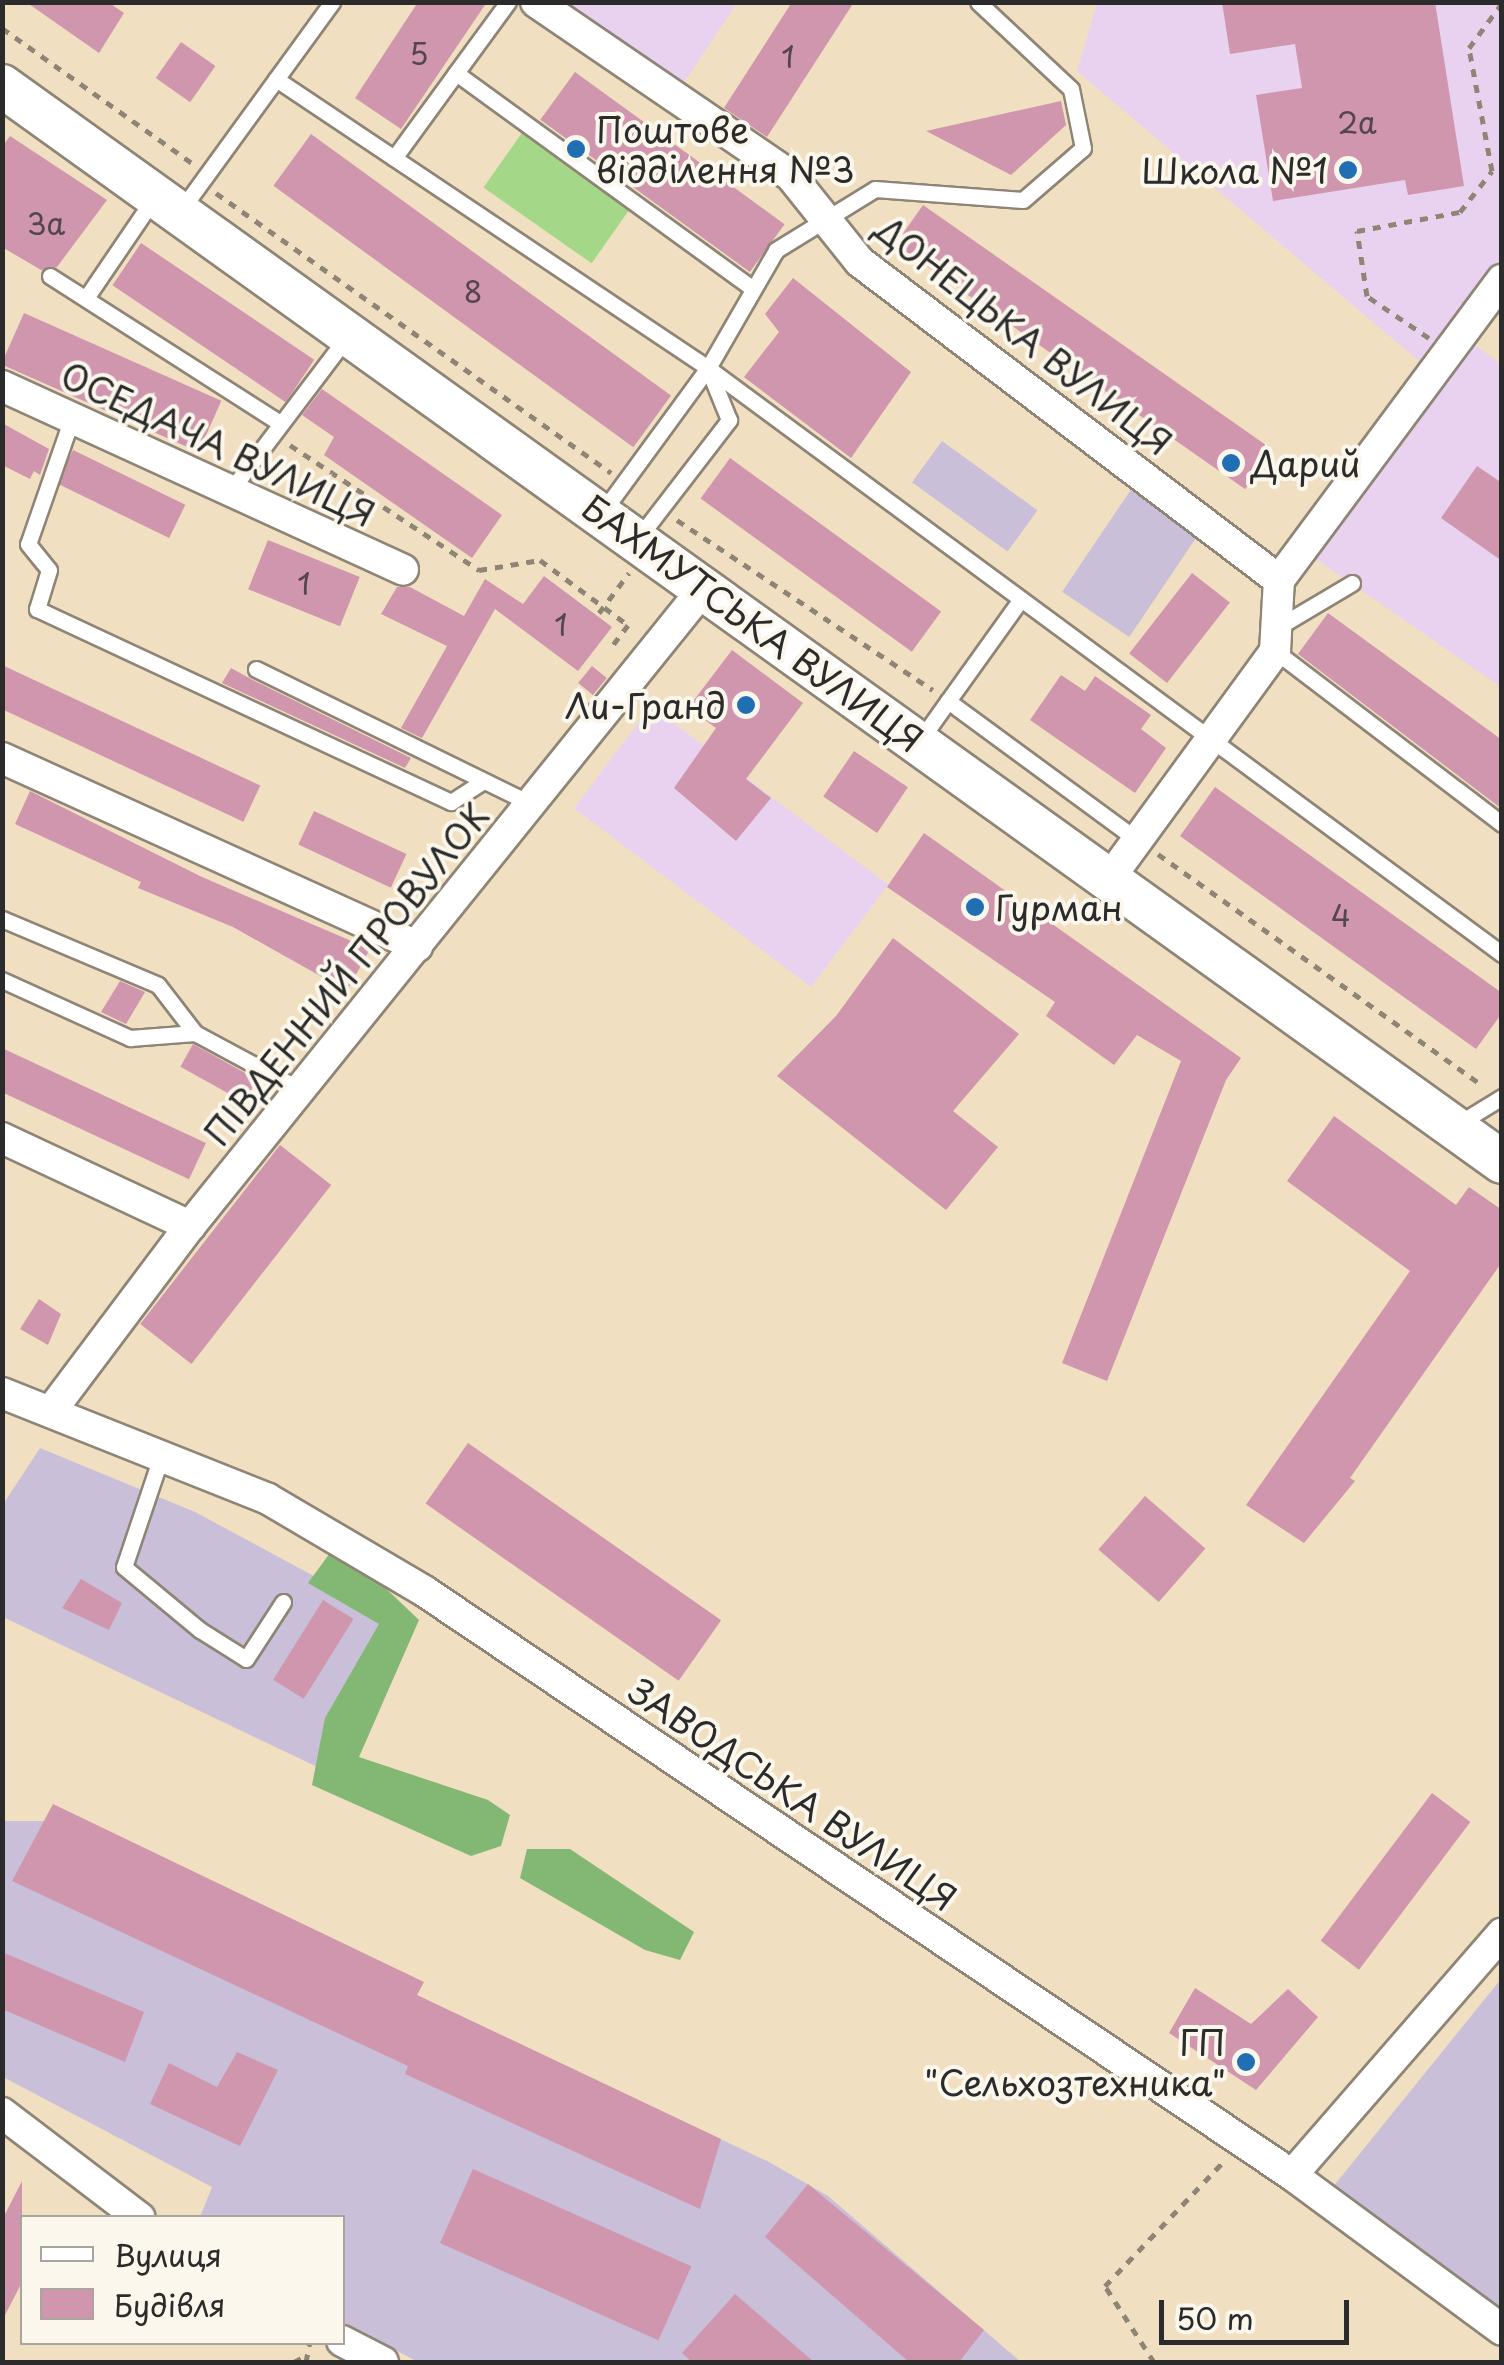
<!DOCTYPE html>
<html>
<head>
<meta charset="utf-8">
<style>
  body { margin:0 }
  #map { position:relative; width:1504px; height:2365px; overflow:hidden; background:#f1dfc1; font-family:"Playpen Sans",sans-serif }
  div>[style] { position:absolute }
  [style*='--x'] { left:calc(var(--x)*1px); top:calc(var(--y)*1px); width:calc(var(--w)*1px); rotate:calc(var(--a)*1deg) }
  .built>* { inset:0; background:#e8d2ef; transform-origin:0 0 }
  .industrial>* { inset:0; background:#c9bfd8; transform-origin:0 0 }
  .green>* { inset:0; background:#a4d888; transform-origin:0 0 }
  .forest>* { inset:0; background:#83b874 }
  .building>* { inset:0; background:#cf96ae; transform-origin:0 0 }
  .path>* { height:5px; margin-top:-2.5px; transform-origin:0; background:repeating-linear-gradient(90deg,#8e8576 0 8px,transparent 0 16px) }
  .roads { filter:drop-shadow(2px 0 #8e8576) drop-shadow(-2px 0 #8e8576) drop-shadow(0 2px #8e8576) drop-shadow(0 -2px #8e8576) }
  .lane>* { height:15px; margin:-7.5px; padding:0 7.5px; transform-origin:7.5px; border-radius:7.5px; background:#fff }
  .street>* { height:30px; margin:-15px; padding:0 15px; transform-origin:15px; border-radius:15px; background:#fff }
  .secondary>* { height:42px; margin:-21px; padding:0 21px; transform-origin:21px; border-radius:21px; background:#fff }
  .dots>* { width:28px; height:28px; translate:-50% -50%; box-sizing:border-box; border:5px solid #fbf7ec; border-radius:50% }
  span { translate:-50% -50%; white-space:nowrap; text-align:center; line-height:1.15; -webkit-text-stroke:8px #fbf7ec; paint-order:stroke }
  .number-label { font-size:30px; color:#54464c }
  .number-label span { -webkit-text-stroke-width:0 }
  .poi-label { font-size:35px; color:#2b2b2b }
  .left { translate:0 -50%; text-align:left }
  .right { translate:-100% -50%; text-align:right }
  .street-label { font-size:35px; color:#2b2b2b }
  .frame { position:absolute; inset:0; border:5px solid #2b2b2b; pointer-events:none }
  .legend { position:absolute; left:20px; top:2215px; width:325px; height:130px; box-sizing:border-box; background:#fbf7ec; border:2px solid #a8a59f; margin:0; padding:12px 18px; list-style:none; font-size:30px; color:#2b2b2b }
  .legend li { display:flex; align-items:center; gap:20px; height:50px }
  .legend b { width:50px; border:2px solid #a8a59f }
  .scale { position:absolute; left:1159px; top:2300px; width:190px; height:45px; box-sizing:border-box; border:5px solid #2b2b2b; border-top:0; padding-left:12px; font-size:30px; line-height:35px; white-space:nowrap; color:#2b2b2b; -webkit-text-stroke:8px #fbf7ec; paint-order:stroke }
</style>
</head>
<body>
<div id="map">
  <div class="built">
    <i style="clip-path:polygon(564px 3px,737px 3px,683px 84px)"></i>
    <i style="clip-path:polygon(1097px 3px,1501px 3px,1501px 269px,1427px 368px,1077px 71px)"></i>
    <i style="clip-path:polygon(1471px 342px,1501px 364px,1501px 687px,1313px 557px)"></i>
    <i style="left:651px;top:706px;width:297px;height:128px;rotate:37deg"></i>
  </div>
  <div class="industrial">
    <i style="left:942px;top:441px;width:118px;height:51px;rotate:36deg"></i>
    <i style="left:1132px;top:488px;width:81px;height:125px;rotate:34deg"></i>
    <i style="clip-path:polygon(40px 1448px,195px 1512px,401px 1623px,334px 1775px,3px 1617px,2px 1506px)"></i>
    <i style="clip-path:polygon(2px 1821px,48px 1821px,769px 2162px,828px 2196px,1021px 2362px,418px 2362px,343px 2322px,342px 2218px,200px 2217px,212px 2187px,3px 2077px)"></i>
    <i style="clip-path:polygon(1501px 1979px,1501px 2317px,1328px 2193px)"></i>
  </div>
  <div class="green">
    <i style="left:526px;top:127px;width:132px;height:74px;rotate:35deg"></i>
  </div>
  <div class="forest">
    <i style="clip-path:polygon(330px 1553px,377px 1580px,419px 1620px,359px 1757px,488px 1800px,510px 1815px,501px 1846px,471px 1856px,312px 1785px,325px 1718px,379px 1624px,308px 1583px)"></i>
    <i style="clip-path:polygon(527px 1849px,570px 1849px,694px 1932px,680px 1960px,645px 1950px,520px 1878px)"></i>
  </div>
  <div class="building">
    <i style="clip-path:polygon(26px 2px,108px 2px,124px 13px,99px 53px)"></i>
    <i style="clip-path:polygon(418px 2px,487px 2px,401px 129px,355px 98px)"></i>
    <i style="clip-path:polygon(792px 2px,854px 2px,767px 137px,724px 108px)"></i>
    <i style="clip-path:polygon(1222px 2px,1435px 2px,1464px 186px,1408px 195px,1405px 180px,1273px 201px,1256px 95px,1302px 88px,1295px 44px,1230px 54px)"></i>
    <i style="left:181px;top:42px;width:42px;height:44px;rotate:35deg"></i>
    <i style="left:575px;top:72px;width:259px;height:59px;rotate:36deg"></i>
    <i style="clip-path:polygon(1061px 101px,1066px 125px,1011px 175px,926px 131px)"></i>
    <i style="left:311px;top:134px;width:445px;height:64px;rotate:36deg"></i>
    <i style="clip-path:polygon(10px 136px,107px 200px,57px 267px,41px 270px,2px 247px,2px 147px)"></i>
    <i style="left:923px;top:205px;width:427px;height:48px;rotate:35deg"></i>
    <i style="left:141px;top:243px;width:209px;height:51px;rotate:34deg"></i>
    <i style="clip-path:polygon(793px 278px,911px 372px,851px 458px,744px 377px,779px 332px,765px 314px)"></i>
    <i style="left:24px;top:313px;width:216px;height:56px;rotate:24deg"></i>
    <i style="clip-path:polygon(322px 389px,502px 515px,472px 558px,324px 455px,334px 437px,302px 415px)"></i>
    <i style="clip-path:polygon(2px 423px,49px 449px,40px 475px,34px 471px,30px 479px,2px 465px)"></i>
    <i style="left:73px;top:450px;width:125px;height:37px;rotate:26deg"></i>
    <i style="left:730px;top:458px;width:261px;height:50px;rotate:36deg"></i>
    <i style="clip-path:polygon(1477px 466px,1502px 483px,1502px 561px,1441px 518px)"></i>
    <i style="left:268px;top:540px;width:99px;height:53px;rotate:22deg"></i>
    <i style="left:1192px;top:573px;width:48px;height:102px;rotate:38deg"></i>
    <i style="clip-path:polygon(544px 576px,612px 627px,578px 671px,495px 609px,422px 738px,401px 728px,447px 646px,381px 614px,397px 587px,410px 587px,464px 616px,485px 579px,523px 604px)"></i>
    <i style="clip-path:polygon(1328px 613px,1502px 740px,1502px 809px,1298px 654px)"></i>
    <i style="clip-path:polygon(732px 650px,803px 703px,746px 779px,771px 798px,736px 841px,674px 788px,716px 728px,688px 708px)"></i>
    <i style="left:2px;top:665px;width:285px;height:40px;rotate:25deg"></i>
    <i style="left:592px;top:666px;width:19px;height:22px;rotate:39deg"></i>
    <i style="clip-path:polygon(231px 668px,251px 679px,411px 758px,405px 768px,222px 683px)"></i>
    <i style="clip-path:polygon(1061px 675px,1085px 691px,1095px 676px,1151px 715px,1141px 729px,1166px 748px,1135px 793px,1030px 720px)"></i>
    <i style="left:854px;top:751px;width:65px;height:55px;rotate:34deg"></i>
    <i style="clip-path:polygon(1215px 787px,1502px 993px,1502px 1013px,1476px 1049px,1180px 836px)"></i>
    <i style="clip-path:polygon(30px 791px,202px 877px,370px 949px,347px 991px,233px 927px,138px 888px,141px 882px,15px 824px)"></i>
    <i style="left:314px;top:811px;width:102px;height:37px;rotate:25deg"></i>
    <i style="clip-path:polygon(924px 833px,1241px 1058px,1226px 1080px,1107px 1381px,1062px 1363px,1181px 1061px,1137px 1035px,1114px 1065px,1046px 1016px,1055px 1002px,887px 887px)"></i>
    <i style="clip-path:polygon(893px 938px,1019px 1034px,953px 1111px,998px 1147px,946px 1210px,777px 1076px,836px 1016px)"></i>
    <i style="clip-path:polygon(120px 981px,145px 992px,126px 1024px,101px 1012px)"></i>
    <i style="left:193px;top:1044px;width:73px;height:26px;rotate:29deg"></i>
    <i style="left:2px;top:1048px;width:225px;height:40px;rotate:25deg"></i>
    <i style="clip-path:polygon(1334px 1116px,1456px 1205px,1469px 1187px,1502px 1210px,1502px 1262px,1350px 1478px,1355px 1481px,1304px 1543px,1246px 1505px,1410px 1271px,1287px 1181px)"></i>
    <i style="left:280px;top:1145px;width:65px;height:227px;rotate:38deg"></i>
    <i style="clip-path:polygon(39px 1299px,61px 1314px,48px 1345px,20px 1329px)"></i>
    <i style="left:468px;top:1443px;width:309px;height:74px;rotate:35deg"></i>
    <i style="left:1145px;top:1496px;width:80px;height:71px;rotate:41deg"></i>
    <i style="clip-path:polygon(81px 1579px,122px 1603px,109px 1630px,62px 1608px)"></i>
    <i style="left:323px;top:1600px;width:36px;height:94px;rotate:32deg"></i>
    <i style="left:1432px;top:1793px;width:48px;height:185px;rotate:37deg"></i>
    <i style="clip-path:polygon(53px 1804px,424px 1982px,417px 1995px,721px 2139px,700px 2209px,405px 2074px,408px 2066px,12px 1881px)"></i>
    <i style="clip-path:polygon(2px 1952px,144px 2012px,125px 2062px,2px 2009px)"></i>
    <i style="clip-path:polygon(1195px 1988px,1251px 2024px,1288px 1989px,1318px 2017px,1256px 2090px,1169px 2033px)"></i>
    <i style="clip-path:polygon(237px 2052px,278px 2070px,240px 2146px,150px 2104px,169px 2063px,217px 2087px)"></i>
    <i style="left:473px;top:2169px;width:239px;height:81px;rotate:24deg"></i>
    <i style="clip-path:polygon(22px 2181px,22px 2282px,2px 2321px,2px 2220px)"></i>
    <i style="clip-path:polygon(808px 2184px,984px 2330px,959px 2362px,909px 2362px,765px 2237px)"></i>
    <i style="clip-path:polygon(735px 2294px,814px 2362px,692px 2362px,682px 2353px)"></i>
  </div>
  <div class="path">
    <i style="--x:2;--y:28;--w:233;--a:35.4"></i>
    <i style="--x:216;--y:193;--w:484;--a:35.3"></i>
    <i style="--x:1429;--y:338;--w:75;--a:-145.9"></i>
    <i style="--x:1367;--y:296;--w:66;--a:-98.7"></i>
    <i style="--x:1357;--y:231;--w:105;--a:-10.5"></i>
    <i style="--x:1460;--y:212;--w:52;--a:-52"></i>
    <i style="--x:1492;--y:171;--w:125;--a:-100.6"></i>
    <i style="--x:1469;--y:48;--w:56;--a:-53.7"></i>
    <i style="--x:290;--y:445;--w:227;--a:33.5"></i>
    <i style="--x:479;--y:570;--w:62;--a:-9.3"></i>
    <i style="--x:540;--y:560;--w:109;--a:36.5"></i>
    <i style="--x:628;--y:625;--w:25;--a:127"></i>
    <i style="--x:677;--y:520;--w:307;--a:33.6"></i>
    <i style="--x:599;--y:613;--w:50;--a:-53.1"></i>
    <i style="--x:1158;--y:854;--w:399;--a:35.5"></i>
    <i style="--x:294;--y:2362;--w:15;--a:-28"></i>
    <i style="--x:306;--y:2362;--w:20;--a:-79"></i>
    <i style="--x:1154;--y:2362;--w:90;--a:-122.8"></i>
    <i style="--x:1105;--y:2286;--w:171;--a:-46.4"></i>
  </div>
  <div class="roads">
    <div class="lane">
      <i style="--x:456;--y:73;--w:88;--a:-53.8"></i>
      <i style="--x:276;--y:79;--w:520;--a:33.78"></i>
      <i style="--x:708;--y:368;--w:987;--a:36.43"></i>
      <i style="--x:394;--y:158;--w:105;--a:-53.9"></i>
      <i style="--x:456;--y:73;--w:367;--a:36"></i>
      <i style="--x:181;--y:210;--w:257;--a:-54"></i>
      <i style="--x:50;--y:276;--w:274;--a:32.6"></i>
      <i style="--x:86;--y:298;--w:121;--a:-55.8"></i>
      <i style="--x:72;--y:418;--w:133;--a:109.2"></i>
      <i style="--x:28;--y:544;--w:33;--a:51"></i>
      <i style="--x:49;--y:570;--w:41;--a:107.1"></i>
      <i style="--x:37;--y:609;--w:457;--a:25"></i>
      <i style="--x:451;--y:802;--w:35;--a:-33"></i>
      <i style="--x:231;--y:490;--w:191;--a:-52.9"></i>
      <i style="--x:601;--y:514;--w:181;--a:-53.8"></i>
      <i style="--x:639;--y:537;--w:148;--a:-52.4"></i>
      <i style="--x:729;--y:420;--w:56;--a:-112"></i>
      <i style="--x:708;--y:368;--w:136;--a:-60"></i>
      <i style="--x:776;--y:250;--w:116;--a:-31.6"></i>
      <i style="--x:875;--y:189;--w:148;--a:4.3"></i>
      <i style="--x:1023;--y:200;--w:79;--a:-40.9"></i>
      <i style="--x:1083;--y:148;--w:60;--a:-101.5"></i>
      <i style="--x:1071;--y:89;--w:127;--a:-136.9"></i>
      <i style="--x:1278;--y:627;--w:86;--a:-30.7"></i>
      <i style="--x:1275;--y:651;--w:285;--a:37.3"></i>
      <i style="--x:256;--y:669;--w:306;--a:26.1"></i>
      <i style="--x:948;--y:701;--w:125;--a:-54.4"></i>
      <i style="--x:921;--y:739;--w:47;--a:-54.6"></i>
      <i style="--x:948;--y:701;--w:235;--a:36.3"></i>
      <i style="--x:2;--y:919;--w:169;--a:22.9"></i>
      <i style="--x:158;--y:985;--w:61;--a:52.4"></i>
      <i style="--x:195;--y:1033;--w:120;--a:28.3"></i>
      <i style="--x:2;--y:980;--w:141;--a:24.4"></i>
      <i style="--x:130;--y:1038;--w:65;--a:-4.4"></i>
      <i style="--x:1458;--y:1124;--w:52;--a:-31.5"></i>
      <i style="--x:162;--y:1454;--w:119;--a:108.6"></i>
      <i style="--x:124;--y:1567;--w:99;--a:39.7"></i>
      <i style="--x:200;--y:1630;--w:54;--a:32.2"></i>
      <i style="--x:246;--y:1659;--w:68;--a:-57"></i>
    </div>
    <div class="street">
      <i style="--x:536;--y:2;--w:309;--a:34.3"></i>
      <i style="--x:791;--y:176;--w:110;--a:51.3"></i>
      <i style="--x:860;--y:262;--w:526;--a:37.2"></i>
      <i style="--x:2;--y:386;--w:441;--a:24.6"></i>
      <i style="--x:2;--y:758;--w:456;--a:24.4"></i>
      <i style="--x:1109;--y:879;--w:282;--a:-53.9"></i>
      <i style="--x:1275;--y:651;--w:71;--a:-86.8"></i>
      <i style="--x:1279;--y:580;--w:374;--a:-53.4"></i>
      <i style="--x:2;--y:1138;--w:208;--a:25.1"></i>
      <i style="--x:2;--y:1393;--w:286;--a:21.7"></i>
      <i style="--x:268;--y:1499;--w:181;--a:30.5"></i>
      <i style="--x:424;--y:1591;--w:1046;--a:33.93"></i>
      <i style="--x:1292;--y:2175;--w:261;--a:36.4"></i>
      <i style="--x:51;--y:1411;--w:231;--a:-53.1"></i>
      <i style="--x:190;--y:1226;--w:819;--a:-51.14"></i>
      <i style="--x:2;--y:2113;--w:173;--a:37.3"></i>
      <i style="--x:1292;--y:2175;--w:320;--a:-49"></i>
      <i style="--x:342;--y:2341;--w:46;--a:27.1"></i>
    </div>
    <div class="secondary">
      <i style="--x:2;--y:86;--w:1846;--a:35.65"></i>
    </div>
  </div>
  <div class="dots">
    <i style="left:576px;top:149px;background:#1f6fb2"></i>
    <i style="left:1348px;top:170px;background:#1f6fb2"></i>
    <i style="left:1231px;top:463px;background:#1f6fb2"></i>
    <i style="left:746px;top:705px;background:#1f6fb2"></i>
    <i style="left:975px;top:907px;background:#1f6fb2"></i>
    <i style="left:1246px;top:2062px;background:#1f6fb2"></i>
  </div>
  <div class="number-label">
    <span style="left:419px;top:53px">5</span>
    <span style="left:788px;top:56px">1</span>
    <span style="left:1357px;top:122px">2а</span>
    <span style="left:46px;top:223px">3а</span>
    <span style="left:473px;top:291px">8</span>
    <span style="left:304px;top:583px">1</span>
    <span style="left:561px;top:624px">1</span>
    <span style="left:1341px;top:915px">4</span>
  </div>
  <div class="poi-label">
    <span class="left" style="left:596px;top:149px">Поштове<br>відділення №3</span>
    <span class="right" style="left:1328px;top:170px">Школа №1</span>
    <span class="left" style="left:1251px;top:463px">Дарий</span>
    <span class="right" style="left:726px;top:705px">Ли-Гранд</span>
    <span class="left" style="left:995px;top:907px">Гурман</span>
    <span class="right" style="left:1226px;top:2062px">ГП<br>"Сельхозтехника"</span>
  </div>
  <div class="street-label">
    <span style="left:1024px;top:335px;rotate:38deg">ДОНЕЦЬКА ВУЛИЦЯ</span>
    <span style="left:218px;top:444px;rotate:25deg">ОСЕДАЧА ВУЛИЦЯ</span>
    <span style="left:753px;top:623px;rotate:36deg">БАХМУТСЬКА ВУЛИЦЯ</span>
    <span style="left:346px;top:974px;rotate:-51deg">ПІВДЕННИЙ ПРОВУЛОК</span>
    <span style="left:793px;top:1794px;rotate:34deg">ЗАВОДСЬКА ВУЛИЦЯ</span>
  </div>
  <div class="frame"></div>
  <ul class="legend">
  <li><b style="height:12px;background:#fff"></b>Вулиця</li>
  <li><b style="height:28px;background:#cf96ae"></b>Будівля</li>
  </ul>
  <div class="scale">50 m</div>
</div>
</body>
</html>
